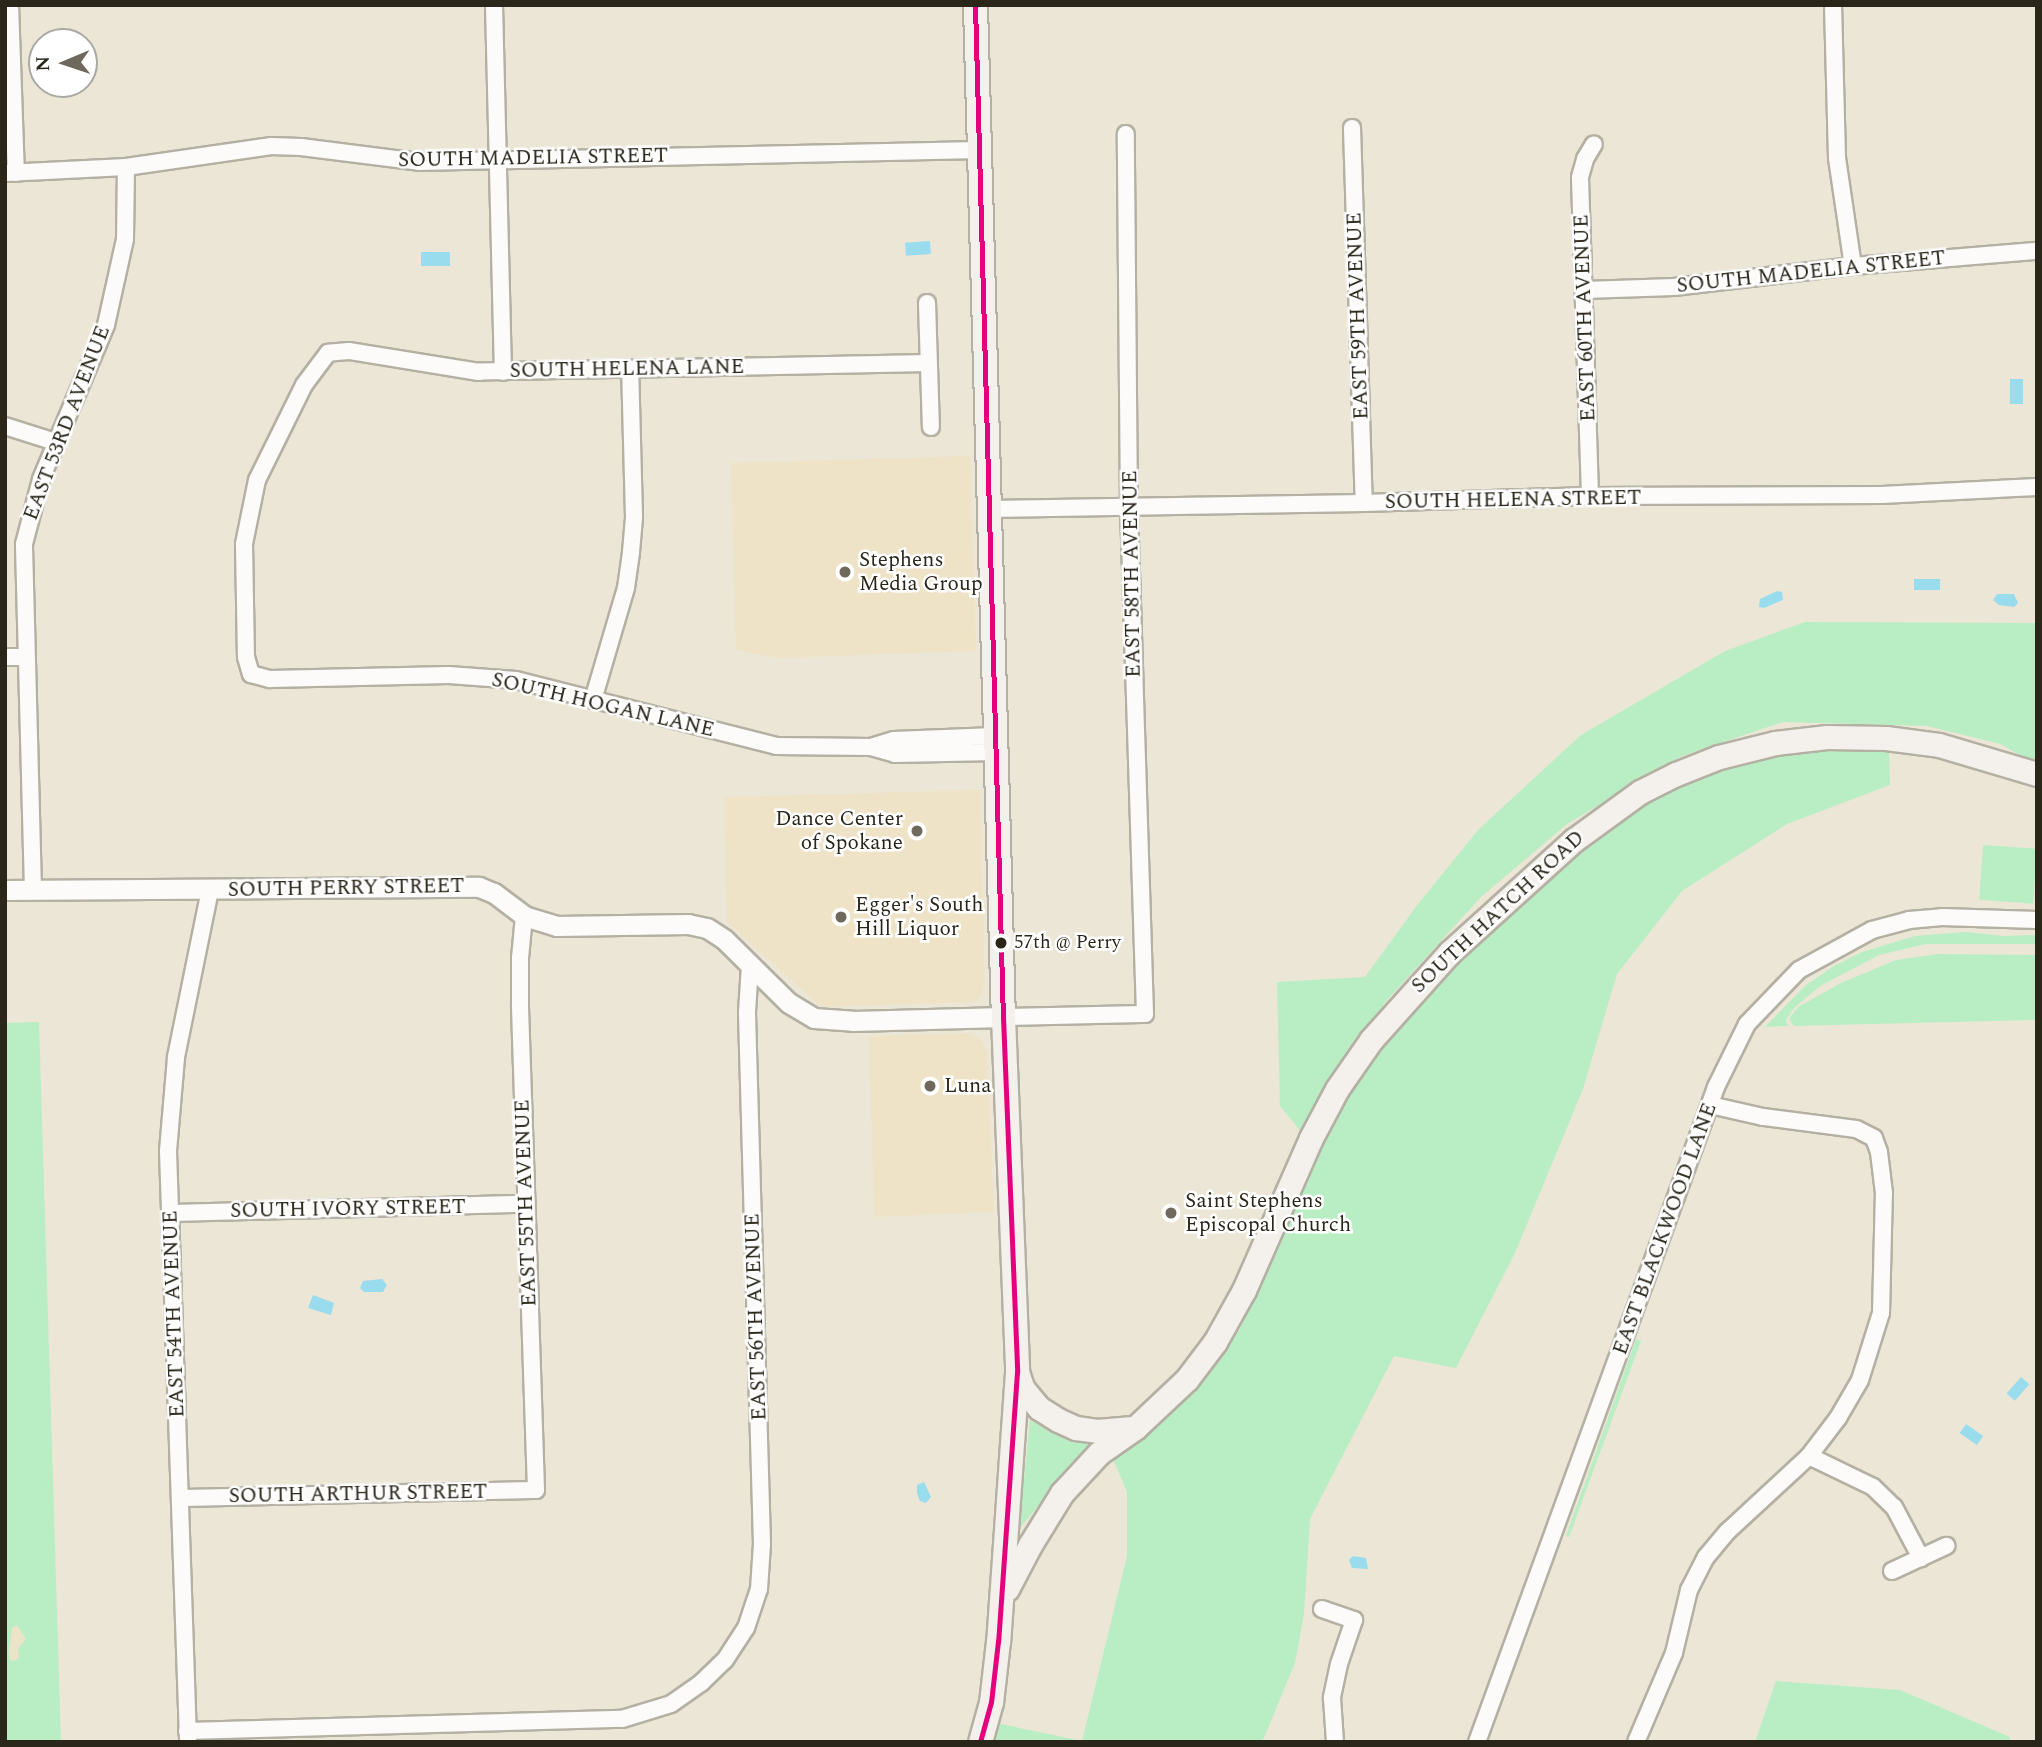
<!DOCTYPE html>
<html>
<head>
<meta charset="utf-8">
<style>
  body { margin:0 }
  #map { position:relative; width:2042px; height:1747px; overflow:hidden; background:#ece6d6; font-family:Spectral,serif }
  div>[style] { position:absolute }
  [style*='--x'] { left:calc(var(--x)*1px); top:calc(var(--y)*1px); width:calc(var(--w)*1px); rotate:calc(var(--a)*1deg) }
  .built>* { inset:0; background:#eee3c7 }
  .green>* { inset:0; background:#b9eec4; transform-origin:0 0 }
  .sand>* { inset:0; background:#ebe4c8 }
  .water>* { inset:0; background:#99dcee; transform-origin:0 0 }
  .roads { filter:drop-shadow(2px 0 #b4b0a3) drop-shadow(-2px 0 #b4b0a3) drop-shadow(0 2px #b4b0a3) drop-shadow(0 -2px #b4b0a3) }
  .minor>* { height:16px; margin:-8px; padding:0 8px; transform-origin:8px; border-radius:8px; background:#fcfbf9 }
  .tertiary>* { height:19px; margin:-9.5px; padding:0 9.5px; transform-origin:9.5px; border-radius:9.5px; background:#fcfbf9 }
  .secondary>* { height:23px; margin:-11.5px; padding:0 11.5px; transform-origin:11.5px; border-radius:11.5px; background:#f4f0eb }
  .bus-1>* { height:5px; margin:-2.5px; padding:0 2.5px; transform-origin:2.5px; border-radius:2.5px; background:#e5007d }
  .dots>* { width:19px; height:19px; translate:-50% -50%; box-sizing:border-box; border:4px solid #fff; border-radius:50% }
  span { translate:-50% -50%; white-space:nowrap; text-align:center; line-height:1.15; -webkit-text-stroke:5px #fff; paint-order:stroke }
  .bus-label { font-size:19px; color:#2a261a }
  .left { translate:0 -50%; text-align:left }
  .street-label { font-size:21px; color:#2a261a }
  .poi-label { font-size:21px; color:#2a261a }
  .right { translate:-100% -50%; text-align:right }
  .frame { position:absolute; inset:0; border:7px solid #2a261a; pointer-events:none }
  .north { position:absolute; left:28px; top:28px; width:70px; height:70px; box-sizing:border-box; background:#fff; border:2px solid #aaa8a3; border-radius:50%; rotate:268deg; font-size:19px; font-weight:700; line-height:28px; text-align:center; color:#2a261a }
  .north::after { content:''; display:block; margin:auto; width:24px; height:32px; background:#6e695c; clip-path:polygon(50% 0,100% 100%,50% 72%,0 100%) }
</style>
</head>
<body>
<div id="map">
  <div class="built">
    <i style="clip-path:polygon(970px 456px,976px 651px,777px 658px,736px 650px,731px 463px)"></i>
    <i style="clip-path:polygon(980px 790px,985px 981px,981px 997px,974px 1002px,829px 1007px,818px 1004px,727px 922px,724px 797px)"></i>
    <i style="clip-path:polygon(968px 1033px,981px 1040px,987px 1053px,994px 1212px,874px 1217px,869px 1036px)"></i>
  </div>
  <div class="green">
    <i style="clip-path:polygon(1805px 622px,2037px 623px,2037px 764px,2000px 744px,1927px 726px,1783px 722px,1682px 756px,1567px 824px,1481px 897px,1388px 999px,1336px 1067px,1303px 1134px,1280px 1106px,1277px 982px,1365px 977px,1418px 904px,1479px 829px,1581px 735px,1725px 651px)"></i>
    <i style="clip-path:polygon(1841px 746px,1889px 750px,1890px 785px,1787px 824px,1682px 891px,1617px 974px,1583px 1089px,1515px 1253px,1456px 1368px,1394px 1356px,1310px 1519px,1304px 1614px,1295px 1663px,1264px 1738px,1259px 1742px,991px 1742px,996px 1723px,1082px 1741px,1127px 1556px,1127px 1492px,1111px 1454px,1195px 1384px,1240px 1329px,1311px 1163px,1347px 1092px,1386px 1034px,1481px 933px,1598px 831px,1682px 783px,1772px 753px)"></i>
    <i style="left:1983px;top:845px;width:54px;height:55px;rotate:4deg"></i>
    <i style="clip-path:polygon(1965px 932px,2004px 936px,2037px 935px,2037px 944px,1926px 944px,1879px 955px,1820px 986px,1794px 1008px,1786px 1020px,1788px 1026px,1765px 1027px,1806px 985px,1834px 966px,1862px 952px,1915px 936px)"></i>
    <i style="clip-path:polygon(1938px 954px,2037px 955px,2037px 1020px,1794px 1026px,1789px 1019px,1798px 1007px,1841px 983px,1896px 960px)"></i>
    <i style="clip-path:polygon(39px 1022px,61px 1742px,5px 1742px,5px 1023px)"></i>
    <i style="clip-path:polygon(1636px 1339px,1641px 1341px,1569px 1537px,1566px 1536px)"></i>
    <i style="clip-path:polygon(1030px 1420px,1059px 1436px,1091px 1440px,1091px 1442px,1019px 1529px)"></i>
    <i style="clip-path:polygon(1776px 1681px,1900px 1690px,2010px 1737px,2010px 1742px,1755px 1742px)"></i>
  </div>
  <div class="sand">
    <i style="clip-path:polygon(17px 1625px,26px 1639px,18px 1649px,19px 1658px,15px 1661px,10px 1660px,9px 1651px,12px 1628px)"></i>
  </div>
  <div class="water">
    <i style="left:930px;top:241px;width:13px;height:25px;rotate:86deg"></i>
    <i style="left:421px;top:252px;width:29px;height:14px"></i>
    <i style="left:2010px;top:379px;width:13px;height:25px"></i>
    <i style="left:1914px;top:579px;width:26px;height:11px"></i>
    <i style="clip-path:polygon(1777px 591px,1782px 592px,1783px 600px,1764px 608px,1759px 607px,1760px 599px)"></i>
    <i style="clip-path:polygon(1997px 594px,2014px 594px,2018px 603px,2014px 607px,1999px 605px,1993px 600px)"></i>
    <i style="clip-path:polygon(382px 1279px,387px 1285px,383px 1292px,364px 1292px,360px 1288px,363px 1281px)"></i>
    <i style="clip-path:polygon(313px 1295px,334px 1303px,331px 1315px,308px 1308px)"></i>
    <i style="left:2021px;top:1377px;width:11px;height:22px;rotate:41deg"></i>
    <i style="left:1966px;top:1424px;width:21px;height:11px;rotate:35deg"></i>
    <i style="clip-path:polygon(924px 1482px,931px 1497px,926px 1503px,920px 1501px,917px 1493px,917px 1485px)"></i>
    <i style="clip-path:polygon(1353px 1556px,1366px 1558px,1368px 1569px,1352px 1568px,1349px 1560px)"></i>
  </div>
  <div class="roads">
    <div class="minor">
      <i style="--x:10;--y:5;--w:168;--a:88"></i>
      <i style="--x:494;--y:5;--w:367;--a:88.6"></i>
      <i style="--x:1833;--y:5;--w:153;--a:88.5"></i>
      <i style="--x:1837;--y:158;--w:109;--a:81.6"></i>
      <i style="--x:1352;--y:128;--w:375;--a:88.2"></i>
      <i style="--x:5;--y:173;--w:121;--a:-2.8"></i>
      <i style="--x:126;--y:167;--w:147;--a:-8.2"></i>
      <i style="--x:271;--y:146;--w:30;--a:2"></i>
      <i style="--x:301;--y:147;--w:119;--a:7.2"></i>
      <i style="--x:419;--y:162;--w:560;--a:-1.23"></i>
      <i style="--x:1584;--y:290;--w:90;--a:-1.9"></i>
      <i style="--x:1674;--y:287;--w:180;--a:-6.7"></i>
      <i style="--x:1853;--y:266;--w:185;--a:-4.7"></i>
      <i style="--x:927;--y:303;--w:124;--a:88.2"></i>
      <i style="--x:928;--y:363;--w:449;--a:178.9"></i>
      <i style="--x:479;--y:372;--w:132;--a:-170.8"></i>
      <i style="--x:349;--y:351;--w:21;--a:175"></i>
      <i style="--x:328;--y:353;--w:40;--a:127"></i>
      <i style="--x:304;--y:385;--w:106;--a:116.3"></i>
      <i style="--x:257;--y:480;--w:65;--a:101.5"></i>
      <i style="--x:244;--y:544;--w:113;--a:89"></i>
      <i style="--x:246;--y:657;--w:18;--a:74"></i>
      <i style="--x:251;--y:674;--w:20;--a:15"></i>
      <i style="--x:270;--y:679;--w:179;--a:-1.3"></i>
      <i style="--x:449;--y:675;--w:67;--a:4.3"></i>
      <i style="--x:516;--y:680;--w:268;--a:14.2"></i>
      <i style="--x:776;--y:746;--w:95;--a:0.6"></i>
      <i style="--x:871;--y:747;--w:25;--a:16"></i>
      <i style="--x:895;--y:754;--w:101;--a:-1.1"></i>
      <i style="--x:5;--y:426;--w:52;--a:17.7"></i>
      <i style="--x:1590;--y:496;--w:319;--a:-91.8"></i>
      <i style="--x:1580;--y:177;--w:19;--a:-74"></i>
      <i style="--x:1585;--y:159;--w:17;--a:-59"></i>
      <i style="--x:989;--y:509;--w:375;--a:-0.9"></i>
      <i style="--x:1364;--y:503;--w:226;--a:-1.8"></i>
      <i style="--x:1590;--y:496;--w:292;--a:-0.2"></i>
      <i style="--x:1882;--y:495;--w:155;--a:-3"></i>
      <i style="--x:5;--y:657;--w:20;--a:0"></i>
      <i style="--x:593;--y:700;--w:117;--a:-73.6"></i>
      <i style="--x:626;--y:588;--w:36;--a:-82"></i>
      <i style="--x:631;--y:552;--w:35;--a:-85"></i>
      <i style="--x:634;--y:517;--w:148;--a:-91.5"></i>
      <i style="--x:871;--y:747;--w:24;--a:-17"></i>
      <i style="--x:894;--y:740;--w:101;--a:-2.3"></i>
      <i style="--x:33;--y:890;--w:346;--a:-91.5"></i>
      <i style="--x:24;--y:544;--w:67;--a:-75.3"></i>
      <i style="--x:41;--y:479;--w:167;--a:-67.1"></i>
      <i style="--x:106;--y:325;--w:88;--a:-77.5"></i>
      <i style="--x:125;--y:239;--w:72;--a:-89.2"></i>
      <i style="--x:1003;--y:1017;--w:142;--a:-1.2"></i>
      <i style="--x:1145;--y:1014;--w:507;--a:-91.81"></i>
      <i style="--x:1129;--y:507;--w:373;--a:-90.5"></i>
      <i style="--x:171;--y:1213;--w:354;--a:-1.5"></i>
      <i style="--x:1809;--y:1456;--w:71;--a:25.8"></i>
      <i style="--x:1873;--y:1487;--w:29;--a:44"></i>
      <i style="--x:1894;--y:1507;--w:58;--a:62.1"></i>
      <i style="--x:181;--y:1498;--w:355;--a:-1.3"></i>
      <i style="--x:536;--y:1490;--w:486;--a:-91.9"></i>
      <i style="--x:520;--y:1004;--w:46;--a:-90"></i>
      <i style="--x:520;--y:958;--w:42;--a:-84.6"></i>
      <i style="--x:1892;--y:1571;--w:60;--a:-24.8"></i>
      <i style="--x:1322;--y:1609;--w:34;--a:19"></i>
      <i style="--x:1354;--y:1620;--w:46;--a:108.8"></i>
      <i style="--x:1339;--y:1664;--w:35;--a:102"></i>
      <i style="--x:1332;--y:1698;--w:44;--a:86.1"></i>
      <i style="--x:187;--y:1731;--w:435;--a:-1.6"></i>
      <i style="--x:622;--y:1719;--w:51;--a:-17"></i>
      <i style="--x:671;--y:1704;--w:37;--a:-35"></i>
      <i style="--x:701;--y:1683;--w:33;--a:-44"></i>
      <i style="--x:725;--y:1660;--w:38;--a:-57"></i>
      <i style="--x:746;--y:1628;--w:41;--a:-71.6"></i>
      <i style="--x:759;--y:1589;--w:45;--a:-86.2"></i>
      <i style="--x:762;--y:1544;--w:532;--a:-91.62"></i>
      <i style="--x:747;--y:1012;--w:47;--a:-86.3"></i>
      <i style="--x:188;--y:1739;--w:588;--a:-91.95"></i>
      <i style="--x:168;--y:1151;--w:94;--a:-85.1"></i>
      <i style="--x:176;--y:1057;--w:170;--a:-78.5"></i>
      <i style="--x:1477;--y:1742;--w:697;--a:-69.95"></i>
      <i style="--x:1716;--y:1087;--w:70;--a:-63.8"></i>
      <i style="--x:1747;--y:1024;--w:75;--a:-46.1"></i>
      <i style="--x:1799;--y:970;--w:83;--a:-28.7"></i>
      <i style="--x:1872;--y:930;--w:38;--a:-15"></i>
      <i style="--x:1909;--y:920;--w:33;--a:-5"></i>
      <i style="--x:1942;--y:917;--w:95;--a:1.8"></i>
      <i style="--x:1636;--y:1742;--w:97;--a:-66.9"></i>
      <i style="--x:1674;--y:1653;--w:65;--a:-76.6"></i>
      <i style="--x:1689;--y:1590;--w:37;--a:-63"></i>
      <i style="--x:1706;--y:1557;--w:34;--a:-50"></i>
      <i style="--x:1728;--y:1531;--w:110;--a:-42.8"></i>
      <i style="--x:1809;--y:1456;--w:48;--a:-52.7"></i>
      <i style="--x:1838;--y:1418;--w:44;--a:-59.9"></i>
      <i style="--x:1860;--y:1380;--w:70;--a:-72.6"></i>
      <i style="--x:1881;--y:1313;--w:120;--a:-88.6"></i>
      <i style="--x:1884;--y:1193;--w:41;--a:-97"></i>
      <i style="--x:1879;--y:1152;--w:15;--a:-110"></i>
      <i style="--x:1874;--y:1138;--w:20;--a:-153"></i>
      <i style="--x:1856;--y:1129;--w:94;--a:-172.6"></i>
      <i style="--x:1763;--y:1117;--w:54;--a:-167.2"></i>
    </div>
    <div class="tertiary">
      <i style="--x:5;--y:890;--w:474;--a:-0.4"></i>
      <i style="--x:479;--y:887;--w:16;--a:22"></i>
      <i style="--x:494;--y:893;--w:38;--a:37"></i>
      <i style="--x:524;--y:916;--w:34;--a:17"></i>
      <i style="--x:556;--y:926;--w:132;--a:-0.9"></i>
      <i style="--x:688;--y:924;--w:19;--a:12"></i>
      <i style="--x:707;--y:928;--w:20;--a:33"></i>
      <i style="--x:724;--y:939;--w:91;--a:44.6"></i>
      <i style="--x:789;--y:1003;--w:29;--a:31"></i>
      <i style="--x:814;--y:1018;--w:39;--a:4"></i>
      <i style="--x:853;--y:1021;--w:150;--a:-1.5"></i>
    </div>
    <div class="secondary">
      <i style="--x:975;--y:5;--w:1012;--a:88.42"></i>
      <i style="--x:1003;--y:1017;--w:355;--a:87.7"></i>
      <i style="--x:1017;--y:1372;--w:270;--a:94"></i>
      <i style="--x:998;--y:1641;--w:61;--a:96.5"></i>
      <i style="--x:991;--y:1702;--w:41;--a:105.4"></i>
      <i style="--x:1017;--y:1372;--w:18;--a:71"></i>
      <i style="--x:1023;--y:1389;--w:25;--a:50"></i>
      <i style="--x:1039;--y:1408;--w:22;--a:32"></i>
      <i style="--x:1058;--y:1420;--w:20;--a:24"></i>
      <i style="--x:1076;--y:1428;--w:21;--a:8"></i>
      <i style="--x:1097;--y:1431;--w:35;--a:-5"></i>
      <i style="--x:1007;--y:1589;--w:50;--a:-62.4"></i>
      <i style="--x:1030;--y:1545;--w:61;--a:-58.4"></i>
      <i style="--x:1062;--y:1493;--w:54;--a:-47.2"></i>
      <i style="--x:1099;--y:1453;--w:44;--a:-34.8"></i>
      <i style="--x:1135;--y:1428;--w:71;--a:-43.3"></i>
      <i style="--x:1187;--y:1379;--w:46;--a:-52.9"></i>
      <i style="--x:1215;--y:1342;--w:60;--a:-60.9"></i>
      <i style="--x:1244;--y:1290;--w:166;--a:-66.2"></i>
      <i style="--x:1311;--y:1138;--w:55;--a:-62"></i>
      <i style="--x:1337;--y:1089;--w:60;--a:-55.2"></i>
      <i style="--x:1371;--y:1040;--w:118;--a:-48.1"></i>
      <i style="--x:1450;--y:952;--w:167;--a:-42.1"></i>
      <i style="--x:1574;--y:840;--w:82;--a:-36"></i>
      <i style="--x:1640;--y:792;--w:40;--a:-26.6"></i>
      <i style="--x:1676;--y:774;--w:46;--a:-21.6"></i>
      <i style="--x:1719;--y:757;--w:58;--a:-14"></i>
      <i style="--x:1775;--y:743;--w:52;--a:-6.6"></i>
      <i style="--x:1827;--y:737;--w:59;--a:1"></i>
      <i style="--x:1886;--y:738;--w:53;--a:7.5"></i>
      <i style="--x:1939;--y:745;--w:102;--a:16.5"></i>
    </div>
  </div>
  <div class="bus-1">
    <i style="--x:975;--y:5;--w:1012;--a:88.42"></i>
    <i style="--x:1003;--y:1017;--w:355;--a:87.7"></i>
    <i style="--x:1017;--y:1372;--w:270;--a:94"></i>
    <i style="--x:998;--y:1641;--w:61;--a:96.5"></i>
    <i style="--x:991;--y:1702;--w:41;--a:105.4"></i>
  </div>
  <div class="dots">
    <i style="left:845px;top:572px;background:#6e695c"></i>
    <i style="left:917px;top:831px;background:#6e695c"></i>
    <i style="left:841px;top:917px;background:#6e695c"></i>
    <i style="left:1001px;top:943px;background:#2a261a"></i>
    <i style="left:930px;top:1086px;background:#6e695c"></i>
    <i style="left:1171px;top:1213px;background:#6e695c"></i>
  </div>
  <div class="bus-label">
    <span class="left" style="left:1014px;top:943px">57th @ Perry</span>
  </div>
  <div class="street-label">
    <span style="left:533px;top:158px;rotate:-1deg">SOUTH MADELIA STREET</span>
    <span style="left:1811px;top:272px;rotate:-6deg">SOUTH MADELIA STREET</span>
    <span style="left:1358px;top:316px;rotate:-92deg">EAST 59TH AVENUE</span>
    <span style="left:1585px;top:318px;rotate:-92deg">EAST 60TH AVENUE</span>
    <span style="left:627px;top:369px;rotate:-1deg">SOUTH HELENA LANE</span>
    <span style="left:67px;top:423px;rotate:-69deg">EAST 53RD AVENUE</span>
    <span style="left:1513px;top:500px;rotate:-1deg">SOUTH HELENA STREET</span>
    <span style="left:1132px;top:574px;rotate:-91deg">EAST 58TH AVENUE</span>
    <span style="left:603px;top:705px;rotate:13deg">SOUTH HOGAN LANE</span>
    <span style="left:346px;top:888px;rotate:-1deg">SOUTH PERRY STREET</span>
    <span style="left:1498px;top:912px;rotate:-43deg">SOUTH HATCH ROAD</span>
    <span style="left:526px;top:1203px;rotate:-92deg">EAST 55TH AVENUE</span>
    <span style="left:348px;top:1209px;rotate:-1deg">SOUTH IVORY STREET</span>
    <span style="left:1665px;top:1229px;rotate:-70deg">EAST BLACKWOOD LANE</span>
    <span style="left:174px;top:1314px;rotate:-92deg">EAST 54TH AVENUE</span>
    <span style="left:756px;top:1317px;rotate:-92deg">EAST 56TH AVENUE</span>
    <span style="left:358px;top:1494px;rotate:-1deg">SOUTH ARTHUR STREET</span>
  </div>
  <div class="poi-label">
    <span class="left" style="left:859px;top:572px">Stephens<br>Media Group</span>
    <span class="right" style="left:903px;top:831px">Dance Center<br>of Spokane</span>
    <span class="left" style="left:855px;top:917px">Egger's South<br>Hill Liquor</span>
    <span class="left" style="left:944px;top:1086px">Luna</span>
    <span class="left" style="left:1185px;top:1213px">Saint Stephens<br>Episcopal Church</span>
  </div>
  <div class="frame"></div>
  <div class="north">N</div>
</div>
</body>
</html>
